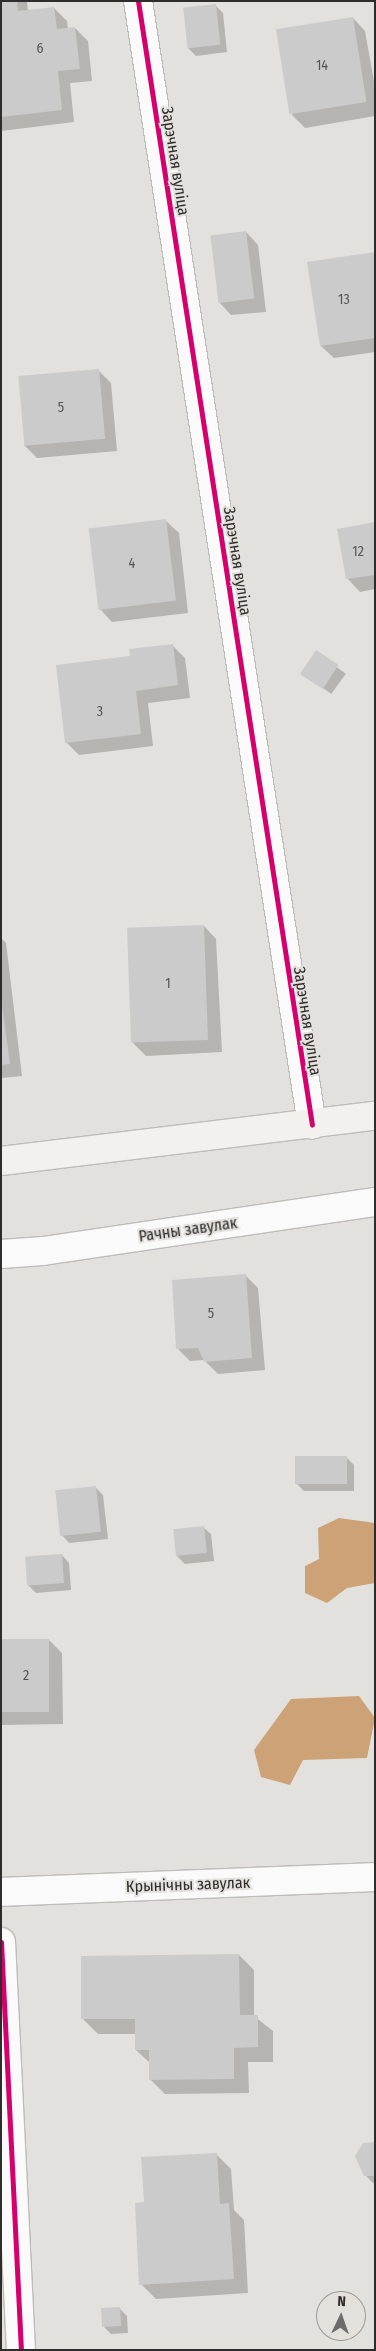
<!DOCTYPE html>
<html>
<head>
<meta charset="utf-8">
<style>
  body { margin:0 }
  #map { position:relative; width:376px; height:2351px; overflow:hidden; background:#e3e1de; font-family:"Fira Sans Condensed",sans-serif }
  div>[style] { position:absolute }
  [style*='--x'] { left:calc(var(--x)*1px); top:calc(var(--y)*1px); width:calc(var(--w)*1px); rotate:calc(var(--a)*1deg) }
  .water>* { inset:0; background:#cca276 }
  .shadow>* { inset:0; background:#0003; transform-origin:0 0 }
  .building>* { inset:0; background:#cbcbcb; transform-origin:0 0 }
  .roads { filter:drop-shadow(1px 0 #bdbcb9) drop-shadow(-1px 0 #bdbcb9) drop-shadow(0 1px #bdbcb9) drop-shadow(0 -1px #bdbcb9) }
  .minor>* { height:28px; margin:-14px; padding:0 14px; transform-origin:14px; border-radius:14px; background:#fbfafa }
  .secondary>* { height:28px; margin:-14px; padding:0 14px; transform-origin:14px; border-radius:14px; background:#f3f1ee }
  .cycleway>* { height:5px; margin:-2.5px; padding:0 2.5px; transform-origin:2.5px; border-radius:2.5px; background:#d6006c }
  span { translate:-50% -50%; white-space:nowrap; text-align:center; line-height:1.15; -webkit-text-stroke:4px #e4e1dd; paint-order:stroke }
  .number-label { font-size:14px; color:#565554 }
  .number-label span { -webkit-text-stroke-width:0 }
  .street-label { font-size:16px; color:#2e2d2c }
  .frame { position:absolute; inset:0; border:2px solid #2e2d2c; pointer-events:none }
  .north { position:absolute; left:316px; top:2291px; width:50px; height:50px; box-sizing:border-box; background:#e4e1dd; border:1px solid #9b9996; border-radius:50%; rotate:3deg; font-size:14px; font-weight:700; line-height:20px; text-align:center; color:#2e2d2c }
  .north::after { content:''; display:block; margin:auto; width:18px; height:22px; background:#6d6c6a; clip-path:polygon(50% 0,100% 100%,50% 72%,0 100%) }
</style>
</head>
<body>
<div id="map">
  <div class="water">
    <i style="clip-path:polygon(339px 1518px,375px 1523px,375px 1583px,347px 1588px,327px 1603px,305px 1593px,305px 1566px,319px 1559px,318px 1528px)"></i>
    <i style="clip-path:polygon(359px 1696px,375px 1718px,367px 1758px,303px 1760px,290px 1785px,261px 1777px,254px 1750px,291px 1699px)"></i>
  </div>
  <div class="shadow">
    <i style="clip-path:polygon(1px 1px,27px 1px,28px 11px,54px 8px,67px 21px,68px 29px,75px 28px,88px 41px,92px 81px,70px 83px,74px 122px,1px 131px)"></i>
    <i style="clip-path:polygon(216px 6px,223px 13px,227px 52px,196px 56px,188px 48px)"></i>
    <i style="clip-path:polygon(353px 18px,365px 31px,375px 87px,375px 116px,305px 128px,292px 115px)"></i>
    <i style="clip-path:polygon(246px 232px,258px 245px,266px 312px,231px 315px,219px 302px)"></i>
    <i style="clip-path:polygon(375px 253px,375px 352px,334px 358px,321px 346px)"></i>
    <i style="clip-path:polygon(99px 371px,111px 383px,117px 451px,37px 458px,24px 445px)"></i>
    <i style="clip-path:polygon(166px 521px,179px 533px,188px 613px,112px 622px,100px 609px,90px 529px)"></i>
    <i style="clip-path:polygon(375px 524px,375px 589px,360px 592px,348px 579px,339px 530px)"></i>
    <i style="clip-path:polygon(172px 645px,185px 658px,190px 698px,148px 703px,153px 746px,79px 755px,66px 742px,131px 657px)"></i>
    <i style="left:316px;top:652px;width:37px;height:25px;rotate:36deg"></i>
    <i style="clip-path:polygon(204px 926px,216px 939px,222px 1052px,146px 1056px,133px 1043px)"></i>
    <i style="clip-path:polygon(1px 938px,6px 943px,22px 1076px,1px 1078px)"></i>
    <i style="clip-path:polygon(245px 1275px,258px 1288px,265px 1370px,218px 1374px,204px 1360px,190px 1361px,178px 1349px)"></i>
    <i style="clip-path:polygon(346px 1457px,354px 1465px,354px 1491px,304px 1491px,296px 1483px)"></i>
    <i style="clip-path:polygon(95px 1487px,103px 1495px,108px 1539px,69px 1543px,62px 1535px)"></i>
    <i style="clip-path:polygon(203px 1527px,211px 1534px,214px 1561px,185px 1564px,177px 1556px)"></i>
    <i style="clip-path:polygon(62px 1555px,69px 1563px,71px 1590px,36px 1593px,28px 1585px)"></i>
    <i style="clip-path:polygon(49px 1640px,62px 1653px,63px 1724px,1px 1725px,1px 1641px)"></i>
    <i style="clip-path:polygon(239px 1955px,254px 1970px,254px 2016px,273px 2031px,273px 2062px,248px 2062px,249px 2093px,165px 2094px,150px 2079px,150px 2063px,136px 2050px,136px 2034px,98px 2034px,83px 2019px)"></i>
    <i style="clip-path:polygon(375px 2143px,375px 2183px,373px 2183px,365px 2175px)"></i>
    <i style="clip-path:polygon(216px 2154px,231px 2169px,234px 2210px,244px 2220px,248px 2293px,156px 2299px,141px 2284px,145px 2203px)"></i>
    <i style="clip-path:polygon(120px 2309px,127px 2316px,128px 2333px,111px 2334px,104px 2327px)"></i>
  </div>
  <div class="building">
    <i style="clip-path:polygon(1px 1px,17px 1px,18px 11px,54px 7px,57px 29px,75px 27px,80px 69px,58px 71px,62px 110px,1px 117px)"></i>
    <i style="left:216px;top:4px;width:41px;height:33px;rotate:84deg"></i>
    <i style="left:353px;top:17px;width:86px;height:78px;rotate:81deg"></i>
    <i style="left:246px;top:231px;width:68px;height:36px;rotate:83deg"></i>
    <i style="clip-path:polygon(375px 252px,375px 338px,320px 346px,307px 262px)"></i>
    <i style="left:99px;top:369px;width:70px;height:81px;rotate:85deg"></i>
    <i style="left:166px;top:519px;width:82px;height:78px;rotate:83deg"></i>
    <i style="clip-path:polygon(375px 522px,375px 575px,346px 579px,337px 529px)"></i>
    <i style="clip-path:polygon(173px 644px,178px 685px,136px 691px,141px 734px,65px 743px,56px 665px,130px 656px,129px 649px)"></i>
    <i style="left:316px;top:650px;width:27px;height:29px;rotate:33deg"></i>
    <i style="left:204px;top:925px;width:115px;height:77px;rotate:88deg"></i>
    <i style="clip-path:polygon(1px 998px,10px 1064px,1px 1065px)"></i>
    <i style="clip-path:polygon(246px 1274px,252px 1358px,204px 1362px,198px 1348px,176px 1349px,172px 1280px)"></i>
    <i style="left:295px;top:1456px;width:52px;height:28px"></i>
    <i style="left:96px;top:1486px;width:46px;height:41px;rotate:84deg"></i>
    <i style="left:204px;top:1526px;width:27px;height:31px;rotate:84deg"></i>
    <i style="left:62px;top:1554px;width:29px;height:37px;rotate:86deg"></i>
    <i style="left:1px;top:1639px;width:48px;height:73px"></i>
    <i style="clip-path:polygon(239px 1954px,240px 2015px,258px 2015px,258px 2047px,234px 2048px,234px 2079px,149px 2080px,149px 2050px,135px 2050px,135px 2019px,81px 2019px,81px 1956px)"></i>
    <i style="clip-path:polygon(375px 2142px,375px 2176px,364px 2176px,355px 2156px,363px 2143px)"></i>
    <i style="clip-path:polygon(217px 2153px,220px 2204px,229px 2203px,234px 2279px,139px 2285px,135px 2203px,144px 2202px,141px 2157px)"></i>
    <i style="left:120px;top:2307px;width:19px;height:19px;rotate:87deg"></i>
  </div>
  <div class="roads">
    <div class="minor">
      <i style="--x:138;--y:1;--w:1137;--a:81.2"></i>
      <i style="--x:1;--y:1254;--w:42;--a:-4.1"></i>
      <i style="--x:43;--y:1251;--w:336;--a:-8.4"></i>
      <i style="--x:1;--y:1892;--w:374;--a:-2.3"></i>
      <i style="--x:1;--y:1942;--w:408;--a:87.2"></i>
    </div>
    <div class="secondary">
      <i style="--x:1;--y:1161;--w:377;--a:-6.9"></i>
    </div>
  </div>
  <div class="cycleway">
    <i style="--x:138;--y:1;--w:1137;--a:81.2"></i>
    <i style="--x:1;--y:1942;--w:408;--a:87.2"></i>
  </div>
  <div class="number-label">
    <span style="left:40px;top:49px">6</span>
    <span style="left:322px;top:66px">14</span>
    <span style="left:344px;top:300px">13</span>
    <span style="left:61px;top:408px">5</span>
    <span style="left:358px;top:552px">12</span>
    <span style="left:132px;top:564px">4</span>
    <span style="left:100px;top:712px">3</span>
    <span style="left:168px;top:984px">1</span>
    <span style="left:211px;top:1314px">5</span>
    <span style="left:26px;top:1676px">2</span>
  </div>
  <div class="street-label">
    <span style="left:175px;top:161px;rotate:81deg">Зарэчная вуліца</span>
    <span style="left:237px;top:561px;rotate:81deg">Зарэчная вуліца</span>
    <span style="left:307px;top:1021px;rotate:81deg">Зарэчная вуліца</span>
    <span style="left:188px;top:1230px;rotate:-8deg">Рачны завулак</span>
    <span style="left:188px;top:1885px;rotate:-2deg">Крынічны завулак</span>
  </div>
  <div class="frame"></div>
  <div class="north">N</div>
</div>
</body>
</html>
